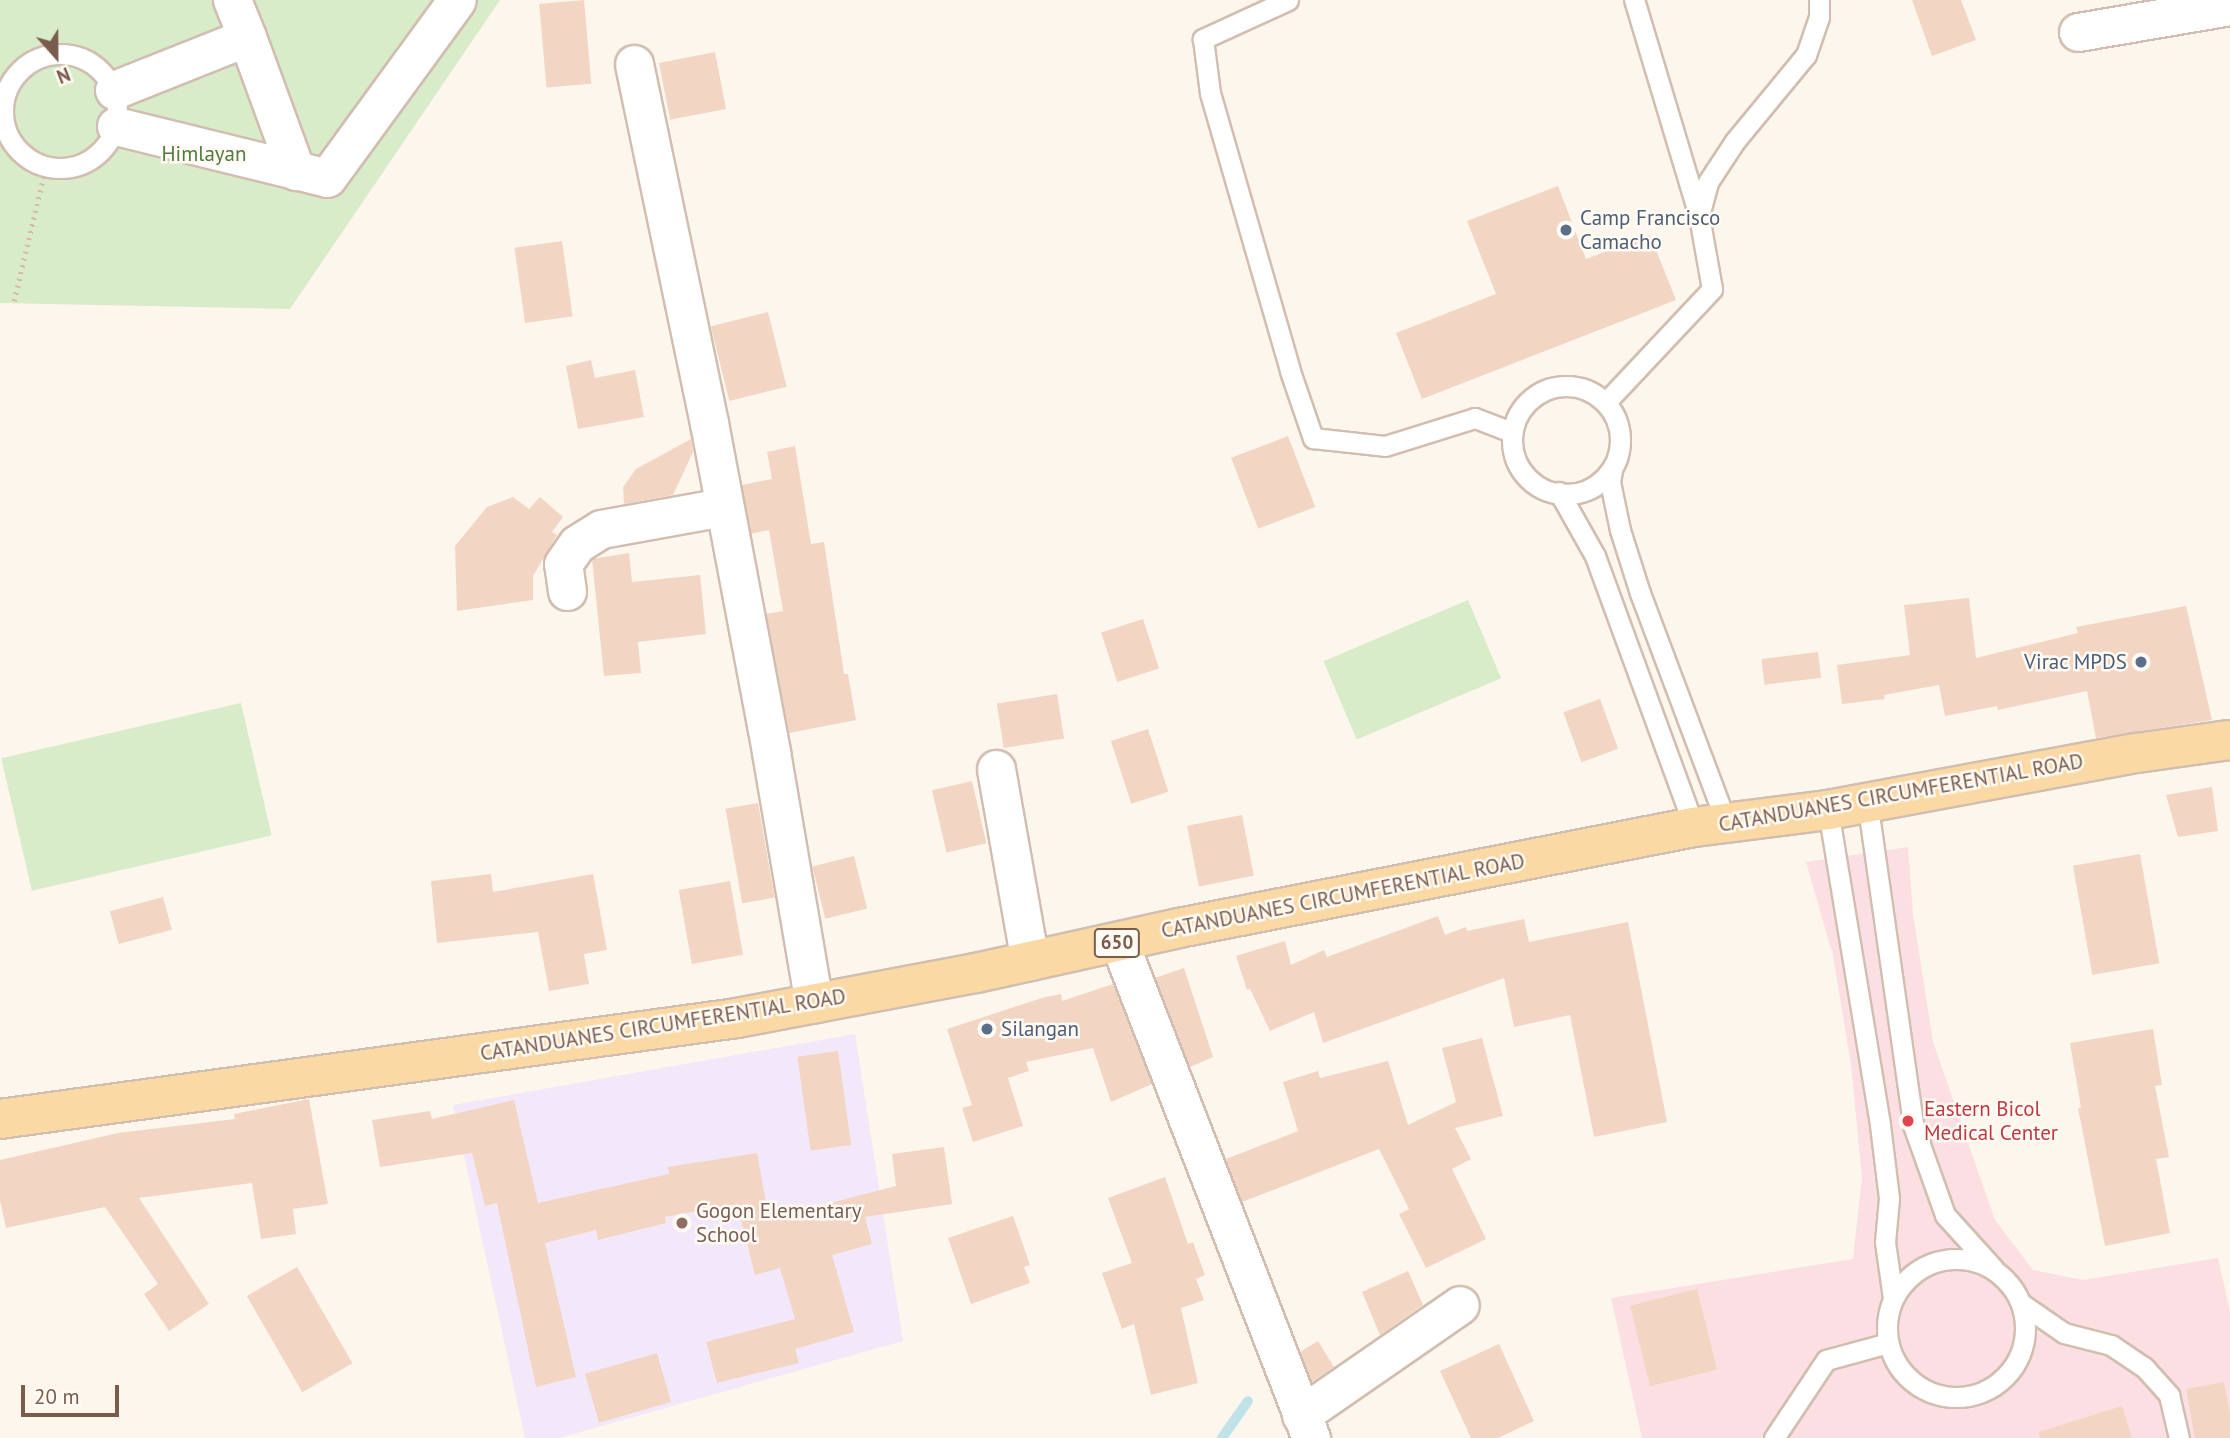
<!DOCTYPE html>
<html>
<head>
<meta charset="utf-8">
<style>
  body { margin:0 }
  #map { position:relative; width:2230px; height:1438px; overflow:hidden; background:#fdf6ec; font-family:"PT Sans",sans-serif }
  div>[style] { position:absolute }
  [style*='--x'] { left:calc(var(--x)*1px); top:calc(var(--y)*1px); width:calc(var(--w)*1px); rotate:calc(var(--a)*1deg) }
  .education>* { inset:0; background:#f3e8fa }
  .medical>* { inset:0; background:#fbdfe3 }
  .green>* { inset:0; background:#d8ecc9; transform-origin:0 0 }
  .stream>* { height:10px; margin:-5px; padding:0 5px; transform-origin:5px; border-radius:5px; background:#bfe3e8 }
  .building>* { inset:0; background:#f3d5c3; transform-origin:0 0 }
  .path>* { height:4.5px; margin-top:-2.25px; transform-origin:0; background:repeating-linear-gradient(90deg,#d9b8a5 0 2px,transparent 0 7px) }
  .roads { filter:drop-shadow(2px 0 #d1beb0) drop-shadow(-2px 0 #d1beb0) drop-shadow(0 2px #d1beb0) drop-shadow(0 -2px #d1beb0) }
  .lane>* { height:19px; margin:-9.5px; padding:0 9.5px; transform-origin:9.5px; border-radius:9.5px; background:#fff }
  .lane>.ring { margin:-9.5px; padding:0; box-sizing:content-box; background:none; border:19px solid #fff; border-radius:50% }
  .street>* { height:37px; margin:-18.5px; padding:0 18.5px; transform-origin:18.5px; border-radius:18.5px; background:#fff }
  .primary>* { height:38px; margin:-19px; padding:0 19px; transform-origin:19px; border-radius:19px; background:#fbd9a5 }
  .dots>* { width:19px; height:19px; translate:-50% -50%; box-sizing:border-box; border:4px solid #fffaf3; border-radius:50% }
  span { translate:-50% -50%; white-space:nowrap; text-align:center; line-height:1.15; -webkit-text-stroke:5px #fffaf3; paint-order:stroke }
  .shield-label span { padding:2px 5px; background:#fffaf3; border:2px solid; border-radius:5px; -webkit-text-stroke-width:0 }
  .shield-label { font-size:19px; color:#7a5c4d; font-weight:700 }
  .park-label { font-size:21px; color:#537a41 }
  .service-label { font-size:21px; color:#4e5e75 }
  .left { translate:0 -50%; text-align:left }
  .right { translate:-100% -50%; text-align:right }
  .street-label { font-size:21px; color:#7a5c4d }
  .health-label { font-size:21px; color:#be3a42 }
  .education-label { font-size:21px; color:#785e54 }
  .north { position:absolute; left:21px; top:21px; width:70px; height:70px; -webkit-text-stroke:5px #fffaf3; paint-order:stroke; rotate:159deg; font-size:19px; font-weight:700; line-height:28px; text-align:center; color:#7a5c4d }
  .north::after { content:''; display:block; margin:auto; width:24px; height:32px; background:#7a5c4d; clip-path:polygon(50% 0,100% 100%,50% 72%,0 100%) }
  .scale { position:absolute; left:21px; top:1385px; width:98px; height:32px; box-sizing:border-box; border:4px solid #7a5c4d; border-top:0; padding-left:9px; font-size:21px; line-height:24px; white-space:nowrap; color:#7a5c4d; -webkit-text-stroke:5px #fffaf3; paint-order:stroke }
</style>
</head>
<body>
<div id="map">
  <div class="education">
    <i style="clip-path:polygon(855px 1034px,903px 1341px,559px 1438px,525px 1438px,453px 1105px)"></i>
  </div>
  <div class="medical">
    <i style="clip-path:polygon(1908px 847px,1913px 914px,1933px 1042px,1995px 1220px,2033px 1270px,2083px 1280px,2218px 1258px,2230px 1311px,2230px 1438px,1642px 1438px,1611px 1298px,1853px 1259px,1862px 1177px,1851px 1065px,1833px 956px,1806px 862px)"></i>
  </div>
  <div class="green">
    <i style="clip-path:polygon(0 0,500px 0,290px 309px,0 303px)"></i>
    <i style="left:1468px;top:600px;width:85px;height:157px;rotate:67deg"></i>
    <i style="left:241px;top:703px;width:136px;height:246px;rotate:77deg"></i>
  </div>
  <div class="stream">
    <i style="--x:1222;--y:1438;--w:45;--a:-54.9"></i>
  </div>
  <div class="building">
    <i style="left:584px;top:0;width:84px;height:45px;rotate:85deg"></i>
    <i style="clip-path:polygon(1912px 0,1961px 0,1976px 40px,1932px 56px)"></i>
    <i style="left:715px;top:52px;width:58px;height:57px;rotate:79deg"></i>
    <i style="clip-path:polygon(1558px 186px,1586px 259px,1650px 235px,1676px 300px,1422px 399px,1396px 333px,1496px 294px,1467px 221px)"></i>
    <i style="left:562px;top:241px;width:76px;height:48px;rotate:82deg"></i>
    <i style="left:768px;top:312px;width:77px;height:59px;rotate:76deg"></i>
    <i style="clip-path:polygon(591px 360px,595px 378px,635px 370px,644px 417px,578px 429px,566px 366px)"></i>
    <i style="left:1288px;top:436px;width:76px;height:61px;rotate:69deg"></i>
    <i style="clip-path:polygon(691px 439px,693px 452px,673px 495px,624px 504px,623px 487px,636px 469px)"></i>
    <i style="clip-path:polygon(795px 446px,811px 544px,824px 542px,844px 674px,848px 674px,856px 720px,789px 733px,766px 614px,783px 611px,769px 530px,751px 534px,742px 485px,772px 479px,767px 452px)"></i>
    <i style="clip-path:polygon(513px 497px,529px 509px,540px 497px,563px 517px,552px 532px,557px 535px,533px 576px,533px 600px,457px 611px,455px 546px,487px 507px)"></i>
    <i style="clip-path:polygon(629px 553px,632px 582px,700px 575px,706px 634px,638px 642px,641px 673px,604px 676px,592px 559px)"></i>
    <i style="clip-path:polygon(1969px 598px,1976px 658px,2078px 633px,2076px 627px,2186px 606px,2212px 720px,2096px 738px,2087px 691px,1998px 710px,1997px 706px,1945px 716px,1939px 685px,1884px 695px,1885px 699px,1842px 704px,1837px 665px,1910px 655px,1904px 605px)"></i>
    <i style="left:1143px;top:619px;width:52px;height:44px;rotate:72deg"></i>
    <i style="left:1818px;top:652px;width:26px;height:57px;rotate:83deg"></i>
    <i style="left:1057px;top:694px;width:45px;height:61px;rotate:81deg"></i>
    <i style="left:1600px;top:699px;width:53px;height:39px;rotate:70deg"></i>
    <i style="left:1148px;top:729px;width:66px;height:39px;rotate:72deg"></i>
    <i style="left:972px;top:781px;width:64px;height:41px;rotate:77deg"></i>
    <i style="clip-path:polygon(2212px 787px,2218px 831px,2178px 837px,2166px 795px)"></i>
    <i style="left:758px;top:803px;width:96px;height:33px;rotate:80deg"></i>
    <i style="left:1242px;top:815px;width:62px;height:56px;rotate:79deg"></i>
    <i style="left:2140px;top:854px;width:111px;height:68px;rotate:80deg"></i>
    <i style="left:854px;top:856px;width:54px;height:43px;rotate:76deg"></i>
    <i style="clip-path:polygon(491px 874px,493px 892px,593px 874px,607px 950px,584px 954px,589px 984px,549px 991px,538px 932px,437px 943px,431px 881px)"></i>
    <i style="left:730px;top:881px;width:75px;height:52px;rotate:80deg"></i>
    <i style="left:163px;top:897px;width:34px;height:55px;rotate:75deg"></i>
    <i style="clip-path:polygon(1438px 916px,1445px 935px,1466px 927px,1467px 931px,1524px 919px,1529px 942px,1628px 922px,1667px 1122px,1594px 1137px,1570px 1015px,1514px 1027px,1504px 978px,1323px 1043px,1314px 1012px,1270px 1031px,1250px 989px,1247px 990px,1236px 956px,1285px 941px,1291px 965px,1324px 950px,1327px 957px)"></i>
    <i style="clip-path:polygon(1184px 968px,1213px 1057px,1190px 1067px,1155px 978px)"></i>
    <i style="clip-path:polygon(1113px 984px,1152px 1084px,1111px 1102px,1093px 1048px,1026px 1062px,1029px 1071px,1008px 1078px,1023px 1126px,973px 1142px,962px 1108px,972px 1105px,947px 1029px,1045px 997px,1061px 994px,1062px 1001px)"></i>
    <i style="clip-path:polygon(2153px 1029px,2162px 1085px,2155px 1086px,2169px 1157px,2156px 1159px,2170px 1233px,2105px 1246px,2078px 1108px,2081px 1108px,2070px 1043px)"></i>
    <i style="clip-path:polygon(1482px 1038px,1503px 1116px,1455px 1128px,1471px 1159px,1452px 1169px,1486px 1239px,1426px 1268px,1399px 1214px,1409px 1209px,1379px 1149px,1242px 1202px,1226px 1159px,1298px 1131px,1283px 1082px,1318px 1071px,1320px 1078px,1388px 1061px,1408px 1125px,1456px 1102px,1442px 1048px)"></i>
    <i style="left:838px;top:1051px;width:95px;height:41px;rotate:82deg"></i>
    <i style="clip-path:polygon(309px 1099px,328px 1204px,293px 1209px,296px 1234px,261px 1239px,252px 1183px,139px 1198px,209px 1304px,169px 1331px,144px 1294px,158px 1284px,105px 1207px,6px 1228px,0 1200px,0 1160px,118px 1133px,235px 1119px,234px 1114px)"></i>
    <i style="clip-path:polygon(514px 1100px,538px 1203px,669px 1174px,668px 1167px,757px 1153px,769px 1219px,896px 1186px,892px 1154px,944px 1147px,952px 1204px,865px 1217px,872px 1244px,832px 1255px,854px 1332px,795px 1349px,799px 1363px,717px 1383px,706px 1342px,795px 1319px,780px 1268px,755px 1275px,737px 1204px,665px 1217px,666px 1223px,598px 1240px,596px 1230px,545px 1243px,576px 1377px,536px 1387px,497px 1203px,485px 1206px,472px 1153px,380px 1167px,372px 1120px,430px 1111px,432px 1119px)"></i>
    <i style="clip-path:polygon(1165px 1177px,1188px 1244px,1193px 1242px,1205px 1275px,1196px 1279px,1204px 1300px,1181px 1308px,1198px 1383px,1151px 1395px,1134px 1324px,1122px 1329px,1102px 1273px,1132px 1263px,1108px 1198px)"></i>
    <i style="clip-path:polygon(1013px 1216px,1030px 1265px,1024px 1267px,1030px 1283px,971px 1304px,948px 1238px)"></i>
    <i style="left:297px;top:1267px;width:111px;height:58px;rotate:60deg"></i>
    <i style="clip-path:polygon(1408px 1271px,1423px 1305px,1380px 1335px,1362px 1292px)"></i>
    <i style="left:1697px;top:1289px;width:83px;height:69px;rotate:76deg"></i>
    <i style="clip-path:polygon(1318px 1341px,1334px 1367px,1312px 1382px,1300px 1352px)"></i>
    <i style="clip-path:polygon(1499px 1344px,1534px 1421px,1498px 1438px,1471px 1438px,1440px 1371px)"></i>
    <i style="left:657px;top:1353px;width:51px;height:75px;rotate:74deg"></i>
    <i style="clip-path:polygon(2224px 1382px,2230px 1414px,2230px 1438px,2195px 1438px,2186px 1389px)"></i>
    <i style="clip-path:polygon(2122px 1406px,2132px 1438px,2040px 1438px,2039px 1432px)"></i>
  </div>
  <div class="path">
    <i style="--x:14;--y:301;--w:139;--a:-76.7"></i>
  </div>
  <div class="roads">
    <div class="lane">
      <i style="--x:1288;--y:0;--w:94;--a:155.4"></i>
      <i style="--x:1203;--y:39;--w:54;--a:82.6"></i>
      <i style="--x:1210;--y:93;--w:289;--a:73.9"></i>
      <i style="--x:1290;--y:371;--w:71;--a:71.1"></i>
      <i style="--x:1313;--y:438;--w:72;--a:6.3"></i>
      <i style="--x:1385;--y:446;--w:94;--a:-17.3"></i>
      <i style="--x:1475;--y:418;--w:40;--a:21"></i>
      <i class="ring" style="left:3px;top:54px;width:95px;height:95px"></i>
      <i style="--x:1699;--y:216;--w:35;--a:-75"></i>
      <i style="--x:1708;--y:182;--w:49;--a:-56.6"></i>
      <i style="--x:1735;--y:141;--w:112;--a:-50.5"></i>
      <i style="--x:1806;--y:55;--w:40;--a:-71.1"></i>
      <i style="--x:1819;--y:17;--w:17;--a:-90"></i>
      <i class="ring" style="left:1512px;top:386px;width:89px;height:89px"></i>
      <i style="--x:1606;--y:402;--w:155;--a:-46.8"></i>
      <i style="--x:1712;--y:289;--w:74;--a:-100.1"></i>
      <i style="--x:1699;--y:216;--w:226;--a:-106.7"></i>
      <i style="--x:1612;--y:470;--w:12;--a:99"></i>
      <i style="--x:1610;--y:482;--w:49;--a:78.2"></i>
      <i style="--x:1620;--y:530;--w:66;--a:72.4"></i>
      <i style="--x:1640;--y:593;--w:247;--a:69.4"></i>
      <i style="--x:1559;--y:492;--w:73;--a:60.6"></i>
      <i style="--x:1595;--y:556;--w:289;--a:69.9"></i>
      <i style="--x:1867;--y:800;--w:328;--a:81.9"></i>
      <i style="--x:1913;--y:1125;--w:96;--a:70.4"></i>
      <i style="--x:1945;--y:1215;--w:73;--a:47.8"></i>
      <i style="--x:1828;--y:810;--w:319;--a:80.6"></i>
      <i style="--x:1880;--y:1125;--w:74;--a:83"></i>
      <i style="--x:1889;--y:1198;--w:44;--a:95.2"></i>
      <i style="--x:1885;--y:1242;--w:57;--a:81.9"></i>
      <i class="ring" style="left:1887px;top:1259px;width:119px;height:119px"></i>
      <i style="--x:2022;--y:1304;--w:51;--a:34.6"></i>
      <i style="--x:2064;--y:1333;--w:49;--a:14.3"></i>
      <i style="--x:2111;--y:1345;--w:40;--a:34"></i>
      <i style="--x:2144;--y:1367;--w:38;--a:48"></i>
      <i style="--x:2169;--y:1395;--w:44;--a:76.9"></i>
      <i style="--x:1774;--y:1438;--w:94;--a:-56.3"></i>
      <i style="--x:1826;--y:1360;--w:64;--a:-15.3"></i>
    </div>
    <div class="street">
      <i style="--x:2078;--y:32;--w:154;--a:-9.7"></i>
      <i style="--x:247;--y:37;--w:143;--a:69.9"></i>
      <i style="--x:634;--y:64;--w:367;--a:78.2"></i>
      <i style="--x:709;--y:423;--w:335;--a:79.3"></i>
      <i style="--x:771;--y:752;--w:255;--a:80.3"></i>
      <i style="--x:114;--y:90;--w:143;--a:-21.7"></i>
      <i style="--x:247;--y:37;--w:40;--a:-112"></i>
      <i style="--x:116;--y:126;--w:217;--a:13.8"></i>
      <i style="--x:327;--y:178;--w:220;--a:-53.9"></i>
      <i style="--x:567;--y:591;--w:27;--a:-98"></i>
      <i style="--x:563;--y:564;--w:24;--a:-55"></i>
      <i style="--x:577;--y:544;--w:28;--a:-32"></i>
      <i style="--x:601;--y:529;--w:124;--a:-10.2"></i>
      <i style="--x:996;--y:769;--w:195;--a:80"></i>
      <i style="--x:1119;--y:942;--w:532;--a:68.84"></i>
      <i style="--x:1301;--y:1415;--w:193;--a:-34.7"></i>
    </div>
    <div class="primary">
      <i style="--x:0;--y:1119;--w:744;--a:-7.8"></i>
      <i style="--x:737;--y:1018;--w:243;--a:-10.7"></i>
      <i style="--x:976;--y:973;--w:208;--a:-12.5"></i>
      <i style="--x:1179;--y:928;--w:525;--a:-11.1"></i>
      <i style="--x:1694;--y:827;--w:135;--a:-7.2"></i>
      <i style="--x:1828;--y:810;--w:314;--a:-10.5"></i>
      <i style="--x:2137;--y:753;--w:94;--a:-8"></i>
    </div>
  </div>
  <div class="dots">
    <i style="left:1566px;top:230px;background:#5c6f8a"></i>
    <i style="left:2141px;top:662px;background:#5c6f8a"></i>
    <i style="left:987px;top:1029px;background:#5c6f8a"></i>
    <i style="left:1908px;top:1121px;background:#e0444e"></i>
    <i style="left:682px;top:1223px;background:#8d6e63"></i>
  </div>
  <div class="shield-label">
    <span style="left:1117px;top:943px">650</span>
  </div>
  <div class="park-label">
    <span style="left:204px;top:154px">Himlayan</span>
  </div>
  <div class="service-label">
    <span class="left" style="left:1580px;top:230px">Camp Francisco<br>Camacho</span>
    <span class="right" style="left:2127px;top:662px">Virac MPDS</span>
    <span class="left" style="left:1001px;top:1029px">Silangan</span>
  </div>
  <div class="street-label">
    <span style="left:1901px;top:793px;rotate:-10deg">CATANDUANES CIRCUMFERENTIAL ROAD</span>
    <span style="left:1343px;top:896px;rotate:-11deg">CATANDUANES CIRCUMFERENTIAL ROAD</span>
    <span style="left:663px;top:1025px;rotate:-9deg">CATANDUANES CIRCUMFERENTIAL ROAD</span>
  </div>
  <div class="health-label">
    <span class="left" style="left:1924px;top:1121px">Eastern Bicol<br>Medical Center</span>
  </div>
  <div class="education-label">
    <span class="left" style="left:696px;top:1223px">Gogon Elementary<br>School</span>
  </div>
  <div class="north">N</div>
  <div class="scale">20 m</div>
</div>
</body>
</html>
